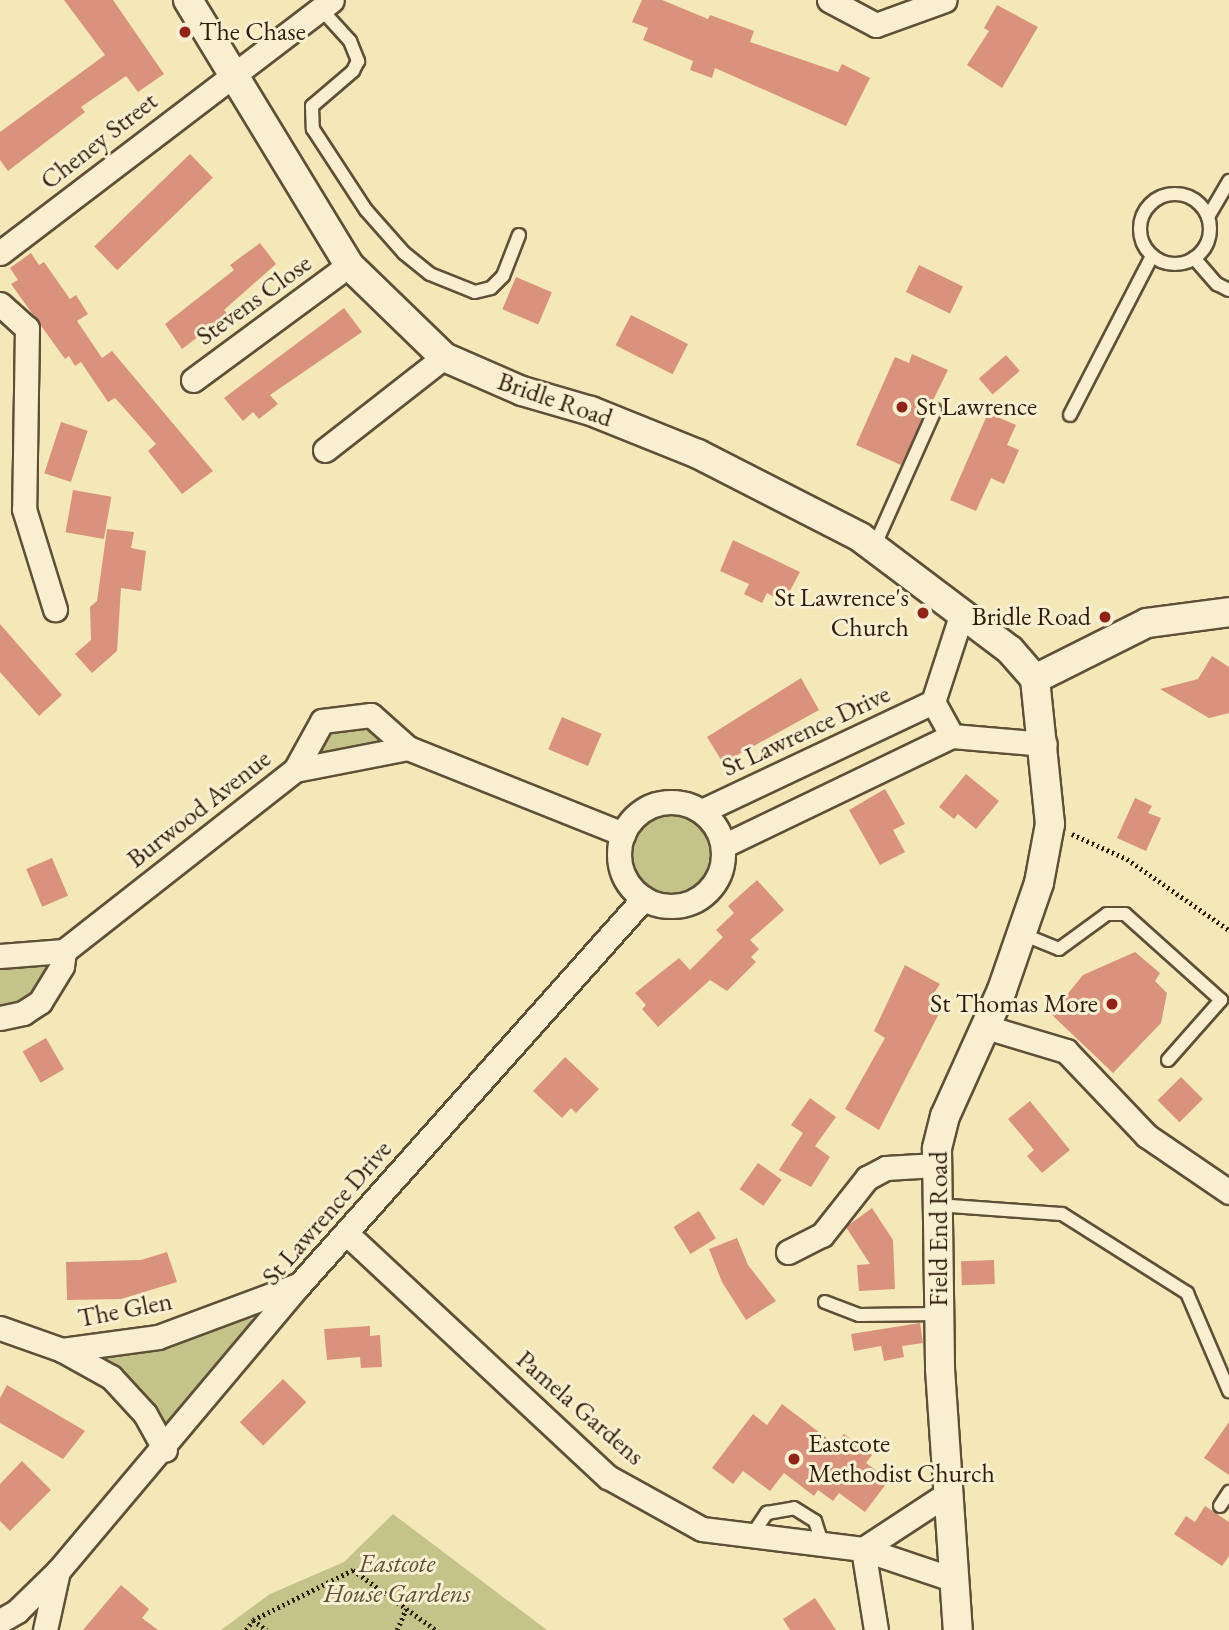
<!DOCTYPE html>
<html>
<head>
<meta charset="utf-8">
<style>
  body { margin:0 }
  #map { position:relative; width:1229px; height:1630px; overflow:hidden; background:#f4e7b8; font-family:"EB Garamond",serif }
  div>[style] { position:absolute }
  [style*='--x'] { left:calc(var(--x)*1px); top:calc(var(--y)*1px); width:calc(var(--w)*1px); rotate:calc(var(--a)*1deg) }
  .green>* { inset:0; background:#c4c389 }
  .round { border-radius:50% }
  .building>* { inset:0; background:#d9937d; transform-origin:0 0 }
  .path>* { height:4.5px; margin-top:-2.25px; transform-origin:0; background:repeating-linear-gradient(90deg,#2e1c0c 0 2px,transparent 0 5.5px) }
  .roads { filter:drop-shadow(2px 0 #604f37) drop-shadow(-2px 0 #604f37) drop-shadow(0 2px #604f37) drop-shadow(0 -2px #604f37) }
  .service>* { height:12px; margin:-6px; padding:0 6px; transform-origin:6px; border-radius:6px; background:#f8efd1 }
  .service>.ring { margin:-6px; padding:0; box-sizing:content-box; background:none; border:12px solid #f8efd1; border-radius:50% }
  .minor>* { height:23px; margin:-11.5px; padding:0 11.5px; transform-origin:11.5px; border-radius:11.5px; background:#f8efd1 }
  .minor>.ring { margin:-11.5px; padding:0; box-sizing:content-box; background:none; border:23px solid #f8efd1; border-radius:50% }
  .tertiary>* { height:28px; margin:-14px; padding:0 14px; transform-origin:14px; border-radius:14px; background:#f8efd1 }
  .dots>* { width:19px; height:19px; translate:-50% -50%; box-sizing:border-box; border:4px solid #f8efd1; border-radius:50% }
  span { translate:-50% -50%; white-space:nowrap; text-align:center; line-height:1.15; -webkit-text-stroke:6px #f8efd1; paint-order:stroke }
  .poi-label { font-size:26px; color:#2e1c0c }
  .left { translate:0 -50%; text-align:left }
  .right { translate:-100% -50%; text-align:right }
  .street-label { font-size:26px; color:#2e1c0c }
  .park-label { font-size:26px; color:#5b4e32; font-style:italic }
</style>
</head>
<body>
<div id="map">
  <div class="green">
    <i style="clip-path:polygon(369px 724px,392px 744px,312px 758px,329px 731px)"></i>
    <i class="round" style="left:628px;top:811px;width:86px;height:86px"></i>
    <i style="clip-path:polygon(44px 964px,48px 977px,26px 1001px,0 1010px,0 965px)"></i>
    <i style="clip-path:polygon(247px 1317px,255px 1321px,163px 1427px,91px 1355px,159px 1348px)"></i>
    <i style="clip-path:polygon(393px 1514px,547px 1630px,221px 1630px,270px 1594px,344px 1562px)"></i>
  </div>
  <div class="building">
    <i style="clip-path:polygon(64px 0,113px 0,164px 74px,138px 92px,126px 76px,81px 107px,85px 112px,8px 171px,0 160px,0 132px,105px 55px)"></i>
    <i style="clip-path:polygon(642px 0,662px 0,708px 19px,710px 15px,754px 31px,750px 42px,838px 72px,842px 64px,870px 78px,846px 126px,715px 68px,712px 78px,690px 70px,693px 61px,643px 40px,648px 28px,632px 22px)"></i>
    <i style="clip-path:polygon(997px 5px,1038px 27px,1002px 88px,967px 65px,989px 31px,984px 28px)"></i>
    <i style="left:190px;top:154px;width:33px;height:133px;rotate:46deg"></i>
    <i style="clip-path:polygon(260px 243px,276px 264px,224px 310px,228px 314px,182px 349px,165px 324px,234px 270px,230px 265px)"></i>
    <i style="clip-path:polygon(31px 253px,39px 265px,44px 262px,70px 299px,76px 295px,88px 314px,77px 321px,102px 358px,112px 351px,213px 471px,182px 494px,148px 451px,156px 444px,115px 398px,108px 402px,81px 362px,75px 366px,69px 356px,65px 359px,11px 284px,18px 280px,10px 268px)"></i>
    <i style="left:919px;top:265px;width:49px;height:30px;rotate:26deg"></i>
    <i style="left:516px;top:277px;width:39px;height:35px;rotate:23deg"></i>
    <i style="clip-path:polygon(344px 308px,362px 332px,270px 395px,278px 404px,259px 419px,253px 412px,243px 421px,224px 398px)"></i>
    <i style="left:631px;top:315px;width:64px;height:34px;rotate:27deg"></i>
    <i style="clip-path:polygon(912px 354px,948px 370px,901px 465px,856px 445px,895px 357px,909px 363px)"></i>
    <i style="left:1006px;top:355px;width:21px;height:36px;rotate:49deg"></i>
    <i style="clip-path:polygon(988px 413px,1016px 425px,1007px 445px,1019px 450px,1004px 484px,991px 478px,976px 511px,950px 500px)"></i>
    <i style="left:61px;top:422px;width:28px;height:54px;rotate:18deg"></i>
    <i style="left:73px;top:490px;width:39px;height:43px;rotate:10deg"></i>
    <i style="clip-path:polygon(107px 529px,134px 532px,131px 548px,146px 551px,141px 591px,121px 588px,117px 651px,92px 673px,75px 654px,91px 640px,90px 607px,97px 601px)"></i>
    <i style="clip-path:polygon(733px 540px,800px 572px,784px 602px,767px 593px,762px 603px,744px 594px,749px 584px,720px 571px)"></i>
    <i style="clip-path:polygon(0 624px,62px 695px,39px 716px,0 672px)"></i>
    <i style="clip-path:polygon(1212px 656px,1229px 667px,1229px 713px,1209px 718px,1160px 689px,1198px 679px)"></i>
    <i style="clip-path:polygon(801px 678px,819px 710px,723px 763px,707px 737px)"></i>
    <i style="left:562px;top:717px;width:43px;height:35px;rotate:23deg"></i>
    <i style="clip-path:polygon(966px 774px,999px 801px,976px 829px,958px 814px,954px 819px,939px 807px)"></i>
    <i style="clip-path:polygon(885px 789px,905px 824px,893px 830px,905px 852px,880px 865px,849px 810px)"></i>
    <i style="clip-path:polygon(1135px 798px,1152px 806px,1148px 813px,1161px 818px,1146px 851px,1117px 838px)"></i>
    <i style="left:52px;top:858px;width:41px;height:28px;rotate:67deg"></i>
    <i style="clip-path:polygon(757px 880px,784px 910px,750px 940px,759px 949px,751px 957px,756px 962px,727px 991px,710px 980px,658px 1027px,642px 1009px,646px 1005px,635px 993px,679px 958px,690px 970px,723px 937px,716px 930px,734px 913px,728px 906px)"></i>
    <i style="clip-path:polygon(1135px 952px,1160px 973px,1155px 981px,1167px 993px,1161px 1023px,1113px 1073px,1051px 1014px,1083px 975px)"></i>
    <i style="clip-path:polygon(905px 965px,940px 984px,934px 993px,946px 1000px,879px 1130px,845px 1109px,885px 1038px,874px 1031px)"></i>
    <i style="left:46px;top:1038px;width:36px;height:27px;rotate:60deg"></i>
    <i style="clip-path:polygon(565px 1057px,599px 1089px,576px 1113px,571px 1108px,562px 1118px,533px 1091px)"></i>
    <i style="left:1181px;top:1077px;width:31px;height:33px;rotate:45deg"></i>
    <i style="clip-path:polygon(810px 1098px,836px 1117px,815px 1146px,830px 1157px,811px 1187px,779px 1170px,803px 1133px,791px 1125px)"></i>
    <i style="clip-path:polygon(1030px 1101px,1070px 1150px,1042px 1173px,1027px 1156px,1034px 1150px,1008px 1119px)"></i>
    <i style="left:758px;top:1163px;width:29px;height:32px;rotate:35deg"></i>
    <i style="clip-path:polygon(872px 1208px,893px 1240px,895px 1289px,859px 1291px,857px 1265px,870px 1264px,846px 1227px)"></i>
    <i style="left:699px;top:1211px;width:32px;height:30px;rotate:58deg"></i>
    <i style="clip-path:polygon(737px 1238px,748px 1265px,776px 1301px,746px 1320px,722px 1282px,709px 1249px)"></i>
    <i style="clip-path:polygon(167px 1252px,177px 1282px,121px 1299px,67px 1300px,66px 1262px,141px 1260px)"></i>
    <i style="left:994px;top:1260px;width:24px;height:33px;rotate:88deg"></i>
    <i style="clip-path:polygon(920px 1323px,923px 1343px,902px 1346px,904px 1357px,884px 1361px,881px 1346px,854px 1351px,851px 1334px)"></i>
    <i style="clip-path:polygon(370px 1326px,370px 1336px,380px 1335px,382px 1367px,361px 1368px,360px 1357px,327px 1360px,324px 1329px)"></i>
    <i style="left:283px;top:1379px;width:33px;height:61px;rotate:45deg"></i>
    <i style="clip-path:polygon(7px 1385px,85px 1431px,63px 1459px,0 1423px,0 1398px)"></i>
    <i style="clip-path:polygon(782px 1404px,836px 1445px,844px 1434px,872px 1455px,866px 1463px,889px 1480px,865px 1512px,839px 1493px,833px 1501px,818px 1490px,814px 1496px,784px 1473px,770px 1491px,743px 1471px,733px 1484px,712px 1468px,753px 1414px,767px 1425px)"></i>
    <i style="clip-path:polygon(1229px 1422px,1229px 1475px,1204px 1458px)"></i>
    <i style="clip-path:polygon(22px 1461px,51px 1490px,10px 1531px,0 1521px,0 1484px)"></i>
    <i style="clip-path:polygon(1205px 1506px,1229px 1522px,1229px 1556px,1222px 1566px,1174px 1534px,1186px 1516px,1195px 1522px)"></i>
    <i style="clip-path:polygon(121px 1585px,149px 1609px,142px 1618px,158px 1630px,83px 1630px)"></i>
    <i style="clip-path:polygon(815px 1598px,836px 1630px,790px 1630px,783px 1619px)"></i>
  </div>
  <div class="path">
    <i style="--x:1072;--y:834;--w:60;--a:24.4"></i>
    <i style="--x:1127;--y:859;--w:124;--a:34.8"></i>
    <i style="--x:253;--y:1620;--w:112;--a:-26.6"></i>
    <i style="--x:353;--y:1570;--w:102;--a:35.9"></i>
    <i style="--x:246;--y:1630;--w:12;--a:-55"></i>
    <i style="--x:253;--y:1620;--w:17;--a:36"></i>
    <i style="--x:397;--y:1630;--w:23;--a:-67"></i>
  </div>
  <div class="roads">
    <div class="service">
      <i style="--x:320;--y:8;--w:45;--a:47.7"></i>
      <i style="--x:350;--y:41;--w:22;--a:68"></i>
      <i style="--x:358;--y:61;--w:11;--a:117"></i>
      <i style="--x:353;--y:71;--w:54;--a:139.5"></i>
      <i style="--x:312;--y:106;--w:23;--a:88"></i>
      <i style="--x:313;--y:129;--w:97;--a:56.8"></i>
      <i style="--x:366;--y:210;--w:57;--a:48.5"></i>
      <i style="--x:404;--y:253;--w:33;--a:39"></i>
      <i style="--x:430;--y:274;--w:48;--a:21.8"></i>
      <i style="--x:475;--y:292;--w:16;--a:-14"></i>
      <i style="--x:491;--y:288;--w:17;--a:-45"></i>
      <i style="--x:503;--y:276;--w:44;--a:-68.7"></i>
      <i class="ring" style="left:1140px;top:194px;width:58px;height:58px"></i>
      <i style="--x:1208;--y:217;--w:42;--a:-59.7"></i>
      <i style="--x:1194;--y:258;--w:35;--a:49"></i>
      <i style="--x:1217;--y:284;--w:13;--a:27"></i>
      <i style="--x:1070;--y:415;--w:179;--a:-62.7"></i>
      <i style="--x:874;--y:547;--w:150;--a:-66"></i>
      <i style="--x:1022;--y:934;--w:40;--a:22"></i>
      <i style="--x:1059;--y:949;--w:59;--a:-36.1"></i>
      <i style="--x:1107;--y:914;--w:18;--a:0"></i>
      <i style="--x:1125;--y:914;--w:129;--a:41.9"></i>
      <i style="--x:1221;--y:1000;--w:80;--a:131.5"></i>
      <i style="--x:936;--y:1205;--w:126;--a:4.1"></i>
      <i style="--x:1062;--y:1214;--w:148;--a:32.3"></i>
      <i style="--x:1187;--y:1293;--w:107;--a:66.8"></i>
      <i style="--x:825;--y:1302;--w:36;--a:21"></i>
      <i style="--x:859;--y:1315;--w:79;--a:-0.7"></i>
      <i style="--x:1220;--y:1506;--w:17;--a:-57"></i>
      <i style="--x:752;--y:1535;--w:27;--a:-56"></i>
      <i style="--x:767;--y:1513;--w:27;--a:-10"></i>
      <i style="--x:794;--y:1508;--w:25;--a:32"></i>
      <i style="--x:815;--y:1521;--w:25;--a:72"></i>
    </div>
    <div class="minor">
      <i style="--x:829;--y:0;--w:53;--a:28"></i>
      <i style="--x:876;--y:25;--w:73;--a:-19.9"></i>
      <i style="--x:0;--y:253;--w:417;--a:-37.3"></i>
      <i style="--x:0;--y:304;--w:36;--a:42"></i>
      <i style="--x:27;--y:328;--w:181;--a:90.9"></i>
      <i style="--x:24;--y:509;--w:105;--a:72.8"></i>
      <i style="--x:193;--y:380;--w:194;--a:-36.4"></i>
      <i style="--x:325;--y:450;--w:151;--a:-38"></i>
      <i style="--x:952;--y:736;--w:39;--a:-119"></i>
      <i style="--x:933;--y:702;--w:94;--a:-72"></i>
      <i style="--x:295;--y:770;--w:56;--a:-61.1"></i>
      <i style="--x:322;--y:721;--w:49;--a:-7"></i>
      <i style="--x:371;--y:715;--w:50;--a:41.7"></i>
      <i class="ring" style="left:619px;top:802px;width:81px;height:81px"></i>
      <i style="--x:702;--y:811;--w:255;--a:-25.3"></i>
      <i style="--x:723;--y:846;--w:254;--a:-25.7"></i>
      <i style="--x:952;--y:736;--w:93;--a:4.9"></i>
      <i style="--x:0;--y:956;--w:64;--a:-4.5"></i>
      <i style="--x:64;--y:951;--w:293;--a:-38.1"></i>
      <i style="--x:295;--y:770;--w:115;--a:-11"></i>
      <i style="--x:408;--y:748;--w:232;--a:21.8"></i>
      <i style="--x:0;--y:1018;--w:24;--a:-12"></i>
      <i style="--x:23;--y:1013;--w:20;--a:-33"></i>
      <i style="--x:40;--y:1002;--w:42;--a:-58.6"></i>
      <i style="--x:62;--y:966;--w:15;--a:-82"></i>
      <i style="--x:986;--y:1027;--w:84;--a:16.7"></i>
      <i style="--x:1066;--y:1051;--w:117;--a:46.4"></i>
      <i style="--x:1147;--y:1136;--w:99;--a:34.3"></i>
      <i style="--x:346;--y:1233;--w:358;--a:43"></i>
      <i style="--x:608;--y:1477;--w:107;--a:29"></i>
      <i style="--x:702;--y:1529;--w:162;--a:7.1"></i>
      <i style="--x:863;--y:1549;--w:94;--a:18.6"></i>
      <i style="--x:788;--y:1252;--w:38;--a:-27"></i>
      <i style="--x:822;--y:1235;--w:73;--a:-51.7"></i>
      <i style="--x:867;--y:1178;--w:21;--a:-28"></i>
      <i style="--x:886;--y:1168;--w:50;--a:-3.4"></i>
      <i style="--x:0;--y:1328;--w:66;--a:19.5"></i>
      <i style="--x:62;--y:1350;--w:97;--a:-7.7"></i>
      <i style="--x:158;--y:1337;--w:149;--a:-20.4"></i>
      <i style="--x:62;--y:1350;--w:56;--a:28.9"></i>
      <i style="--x:111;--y:1377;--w:50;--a:47.4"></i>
      <i style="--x:145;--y:1414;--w:41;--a:60.9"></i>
      <i style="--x:863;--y:1549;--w:100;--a:-33.2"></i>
      <i style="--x:863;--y:1549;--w:82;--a:80.9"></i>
      <i style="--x:0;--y:1621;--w:20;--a:-30"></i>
      <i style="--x:17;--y:1611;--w:57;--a:-44.3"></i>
      <i style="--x:58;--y:1571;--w:374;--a:-49.9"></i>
      <i style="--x:299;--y:1285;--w:518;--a:-48.28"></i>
      <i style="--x:45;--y:1630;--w:60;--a:-77.6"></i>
    </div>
    <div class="tertiary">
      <i style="--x:188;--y:0;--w:310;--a:58.7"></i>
      <i style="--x:349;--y:265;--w:132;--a:44.1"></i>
      <i style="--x:444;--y:357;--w:85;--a:23.6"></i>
      <i style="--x:522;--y:391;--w:72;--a:16.2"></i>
      <i style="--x:591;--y:411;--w:115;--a:21.9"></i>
      <i style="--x:698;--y:454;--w:182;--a:27.1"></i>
      <i style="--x:860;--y:537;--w:188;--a:37"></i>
      <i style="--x:1010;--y:650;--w:38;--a:49"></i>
      <i style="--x:1035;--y:679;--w:146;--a:84.1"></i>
      <i style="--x:1050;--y:824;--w:60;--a:100.6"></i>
      <i style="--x:1039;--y:883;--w:113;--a:109.1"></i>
      <i style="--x:1002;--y:990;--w:138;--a:114.3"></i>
      <i style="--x:945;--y:1116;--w:34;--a:104"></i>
      <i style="--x:937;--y:1149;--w:220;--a:89.2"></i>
      <i style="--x:940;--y:1369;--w:262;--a:86.1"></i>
      <i style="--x:1035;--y:679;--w:125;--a:-26.6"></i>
      <i style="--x:1147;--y:623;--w:83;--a:-7.6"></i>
    </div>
  </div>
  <div class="dots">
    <i style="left:185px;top:32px;background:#8f2418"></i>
    <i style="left:902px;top:407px;background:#8f2418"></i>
    <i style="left:923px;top:613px;background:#8f2418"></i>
    <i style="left:1105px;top:617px;background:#8f2418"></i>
    <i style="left:1112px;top:1004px;background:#8f2418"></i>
    <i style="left:794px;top:1459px;background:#8f2418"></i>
  </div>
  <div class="poi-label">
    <span class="left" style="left:199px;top:32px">The Chase</span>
    <span class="left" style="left:916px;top:407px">St Lawrence</span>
    <span class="right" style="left:909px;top:613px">St Lawrence's<br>Church</span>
    <span class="right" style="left:1091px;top:617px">Bridle Road</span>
    <span class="right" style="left:1098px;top:1004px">St Thomas More</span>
    <span class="left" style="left:808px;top:1459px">Eastcote<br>Methodist Church</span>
  </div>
  <div class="street-label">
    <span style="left:99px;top:141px;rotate:-38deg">Cheney Street</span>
    <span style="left:254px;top:300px;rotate:-36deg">Stevens Close</span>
    <span style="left:555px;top:400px;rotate:19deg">Bridle Road</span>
    <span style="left:806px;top:731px;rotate:-25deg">St Lawrence Drive</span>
    <span style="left:199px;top:809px;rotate:-38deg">Burwood Avenue</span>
    <span style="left:327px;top:1213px;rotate:-49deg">St Lawrence Drive</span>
    <span style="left:939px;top:1229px;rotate:-90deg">Field End Road</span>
    <span style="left:125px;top:1310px;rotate:-11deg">The Glen</span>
    <span style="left:580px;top:1408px;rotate:41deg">Pamela Gardens</span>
  </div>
  <div class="park-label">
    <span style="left:397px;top:1579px">Eastcote<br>House Gardens</span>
  </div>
</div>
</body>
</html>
